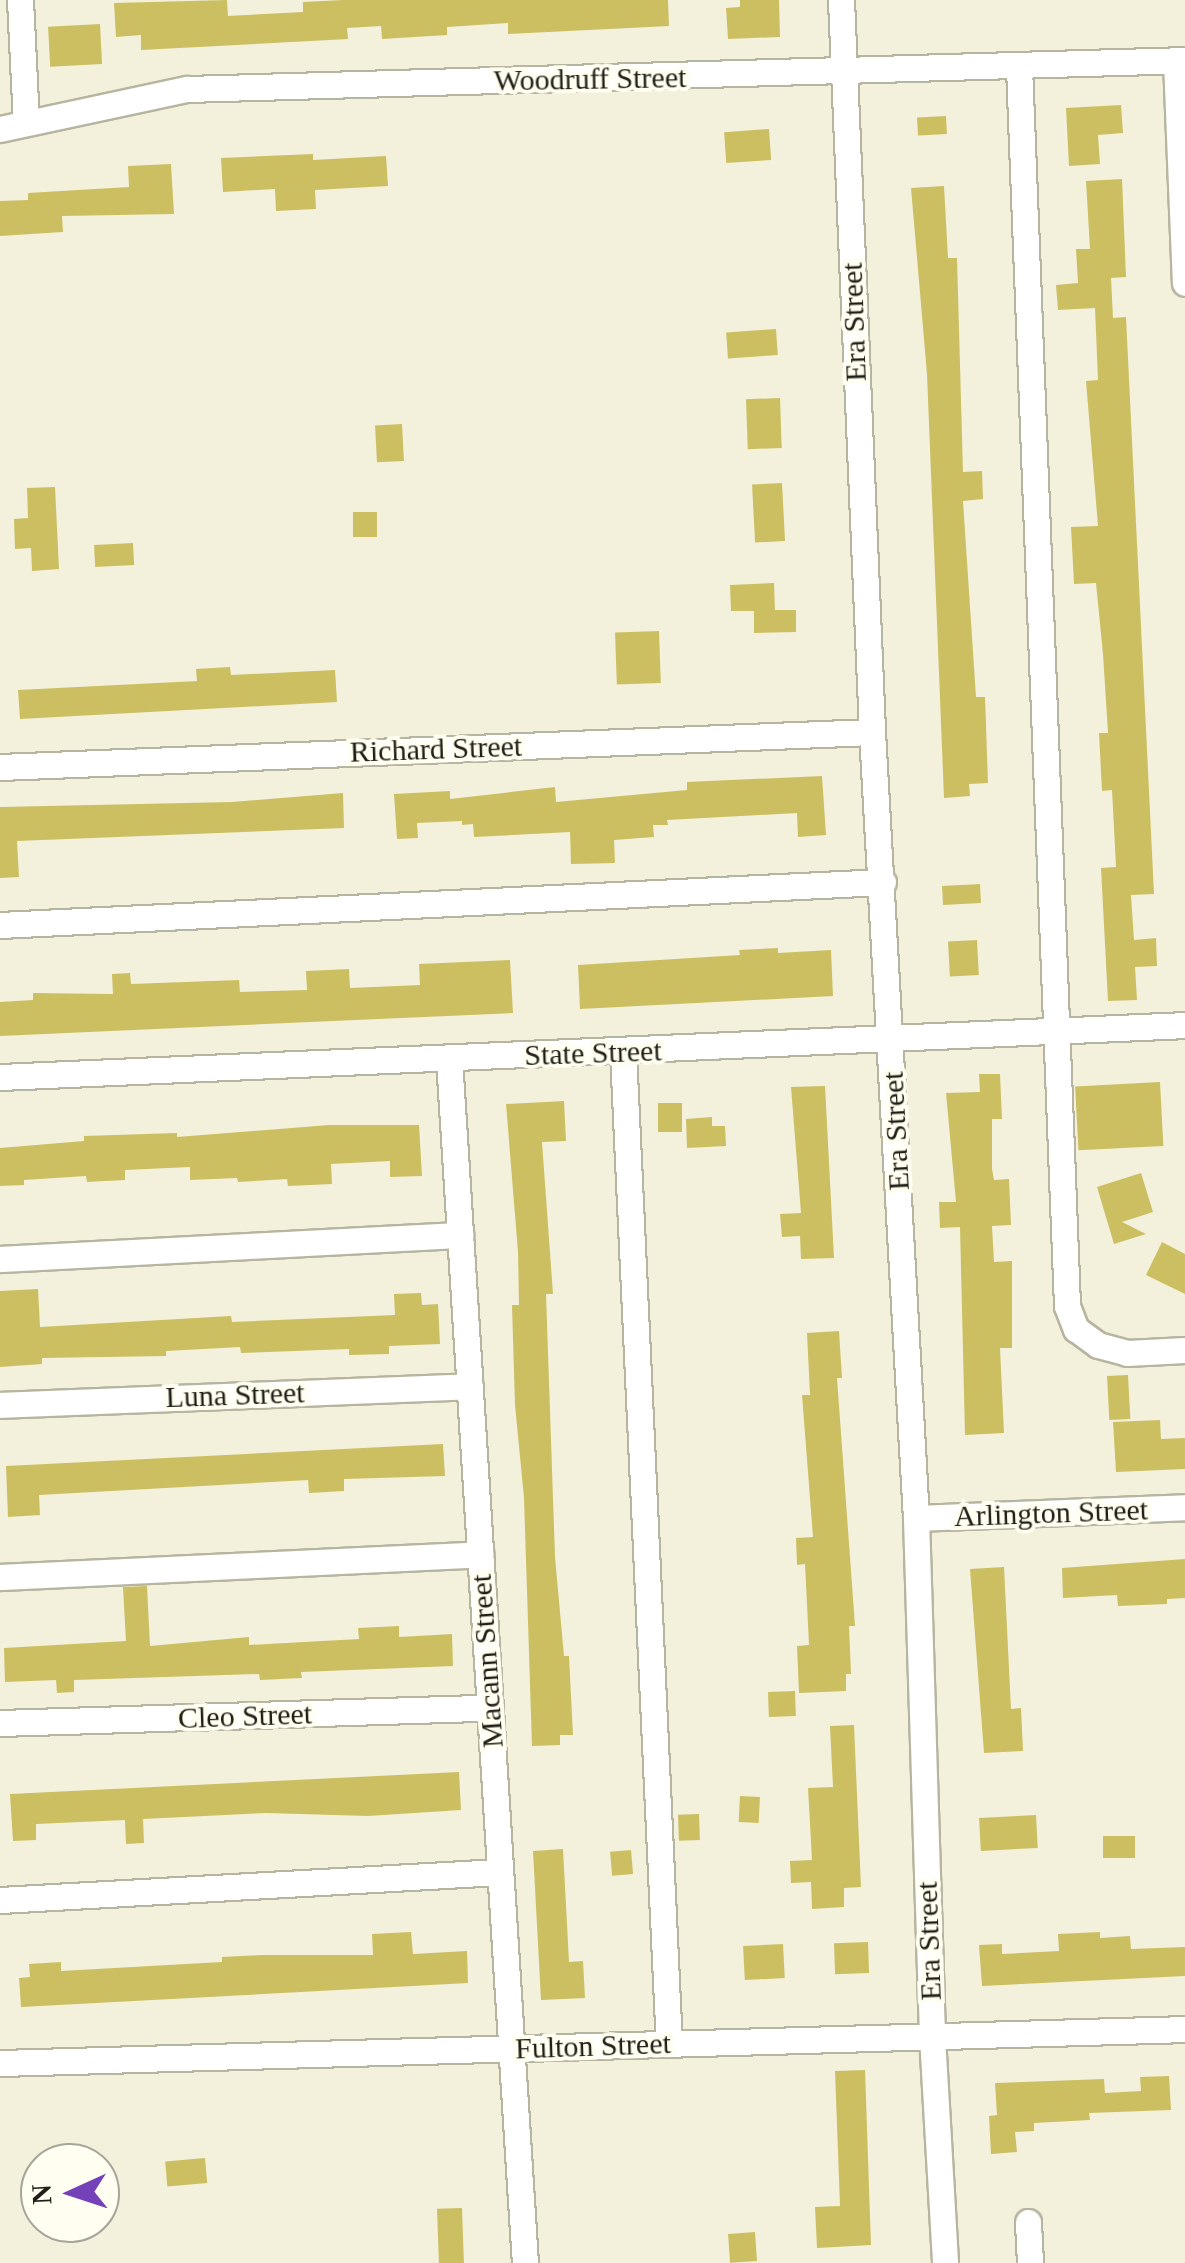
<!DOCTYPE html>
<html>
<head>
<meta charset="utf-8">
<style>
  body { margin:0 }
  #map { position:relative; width:1185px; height:2263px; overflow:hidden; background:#f3f1db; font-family:"Times New Roman",serif }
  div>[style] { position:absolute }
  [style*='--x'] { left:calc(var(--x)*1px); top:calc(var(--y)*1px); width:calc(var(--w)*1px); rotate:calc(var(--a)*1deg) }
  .building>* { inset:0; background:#ccbf62; transform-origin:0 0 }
  .roads { filter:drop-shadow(2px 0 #b7b5a0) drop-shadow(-2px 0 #b7b5a0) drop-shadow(0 2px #b7b5a0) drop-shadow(0 -2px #b7b5a0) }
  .minor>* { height:25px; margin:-12.5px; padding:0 12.5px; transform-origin:12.5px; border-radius:12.5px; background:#fff }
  span { translate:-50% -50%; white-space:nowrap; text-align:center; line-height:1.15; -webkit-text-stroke:8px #fffef1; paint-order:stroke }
  .street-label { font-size:30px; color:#201f17 }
  .north { position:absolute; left:20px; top:2143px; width:100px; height:100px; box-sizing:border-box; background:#fffef1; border:2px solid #a6a59a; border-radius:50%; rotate:267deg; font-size:28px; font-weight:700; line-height:40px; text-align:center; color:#201f17 }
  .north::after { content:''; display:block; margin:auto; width:35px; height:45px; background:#7541b8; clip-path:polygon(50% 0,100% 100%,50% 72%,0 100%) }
</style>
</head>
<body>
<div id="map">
  <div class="building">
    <i style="clip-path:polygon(227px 0,228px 16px,303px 12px,303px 2px,343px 0,668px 0,669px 26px,508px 34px,508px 23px,447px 27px,447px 35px,382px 39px,381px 26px,347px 28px,348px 39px,141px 50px,141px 35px,116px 37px,114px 3px)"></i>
    <i style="clip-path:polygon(740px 0,779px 0,780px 37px,728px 39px,726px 8px,740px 7px)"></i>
    <i style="left:100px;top:24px;width:40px;height:52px;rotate:87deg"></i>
    <i style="clip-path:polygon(1121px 105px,1123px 133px,1098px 135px,1100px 164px,1069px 166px,1066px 108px)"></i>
    <i style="left:946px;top:116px;width:18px;height:29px;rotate:87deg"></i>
    <i style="left:769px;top:129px;width:31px;height:45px;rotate:86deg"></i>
    <i style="clip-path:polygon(313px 154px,313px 160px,386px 156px,388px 186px,315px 190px,316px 209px,276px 211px,275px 189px,223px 192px,221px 158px)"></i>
    <i style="clip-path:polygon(171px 164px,174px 214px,62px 216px,63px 232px,0 236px,0 201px,28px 200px,28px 193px,129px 187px,128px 166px)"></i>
    <i style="clip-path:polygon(1122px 179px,1126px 277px,1111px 278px,1113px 318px,1126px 317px,1154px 894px,1131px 895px,1134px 940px,1156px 938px,1157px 966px,1135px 967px,1137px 1000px,1108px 1001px,1101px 868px,1116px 867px,1112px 790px,1102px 791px,1099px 733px,1108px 733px,1103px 654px,1096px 583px,1074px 584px,1071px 527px,1098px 526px,1086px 381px,1098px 380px,1095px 308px,1058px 310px,1056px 285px,1078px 283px,1076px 249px,1090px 249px,1086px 181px)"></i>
    <i style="clip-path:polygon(944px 186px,948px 258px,957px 258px,963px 472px,982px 471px,983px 499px,963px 501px,976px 697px,985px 697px,988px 783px,969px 784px,970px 796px,944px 798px,927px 374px,911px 188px)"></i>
    <i style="left:776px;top:329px;width:26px;height:50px;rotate:86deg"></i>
    <i style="left:780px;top:398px;width:50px;height:34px;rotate:88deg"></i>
    <i style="left:402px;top:424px;width:37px;height:27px;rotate:87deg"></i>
    <i style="left:782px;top:483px;width:58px;height:30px;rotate:87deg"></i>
    <i style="clip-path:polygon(55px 487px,59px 569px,32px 571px,31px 548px,15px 549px,14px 519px,28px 518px,27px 488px)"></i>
    <i style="left:353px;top:512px;width:24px;height:25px"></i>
    <i style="left:133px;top:543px;width:22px;height:39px;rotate:87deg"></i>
    <i style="clip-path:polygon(774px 583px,775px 610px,796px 610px,796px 632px,754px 633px,754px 611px,731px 611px,730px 585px)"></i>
    <i style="left:659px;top:631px;width:52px;height:44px;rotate:88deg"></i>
    <i style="clip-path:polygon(230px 667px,231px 675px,335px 670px,337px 702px,20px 719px,18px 690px,197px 681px,196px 669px)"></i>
    <i style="clip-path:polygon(822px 776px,826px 835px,798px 837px,797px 813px,667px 820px,668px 825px,653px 825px,654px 837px,614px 840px,615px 863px,571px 864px,570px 832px,474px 837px,473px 824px,462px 825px,462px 821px,417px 823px,418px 838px,397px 839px,394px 794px,450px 791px,450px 799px,555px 787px,556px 802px,687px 790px,687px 782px)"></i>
    <i style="clip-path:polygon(343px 793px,344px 828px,17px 841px,19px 877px,0 878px,0 807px,232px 802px)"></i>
    <i style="left:980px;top:884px;width:19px;height:38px;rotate:87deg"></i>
    <i style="left:977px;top:940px;width:35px;height:29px;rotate:87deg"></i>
    <i style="clip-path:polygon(778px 948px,778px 953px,831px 950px,833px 996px,580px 1009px,578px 965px,740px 955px,739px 950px)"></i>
    <i style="clip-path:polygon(510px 960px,513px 1013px,0 1036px,0 1002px,33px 1000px,33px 993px,113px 994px,112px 974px,130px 973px,131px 984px,239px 980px,240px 992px,307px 990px,306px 971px,349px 969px,350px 988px,420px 985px,419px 964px)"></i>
    <i style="clip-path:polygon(979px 1074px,1000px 1074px,1002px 1119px,992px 1119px,992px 1169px,994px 1180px,1009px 1179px,1011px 1225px,992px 1226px,994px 1262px,1012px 1261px,1012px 1348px,1000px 1348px,1004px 1433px,965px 1435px,960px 1227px,940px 1228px,939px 1202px,956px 1202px,946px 1093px,980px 1092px)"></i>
    <i style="left:1160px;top:1082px;width:64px;height:85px;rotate:87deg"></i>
    <i style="clip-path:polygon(825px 1086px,834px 1258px,801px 1259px,800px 1236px,782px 1237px,780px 1214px,801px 1213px,791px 1087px)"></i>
    <i style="clip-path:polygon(564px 1101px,566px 1141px,542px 1142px,553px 1294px,546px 1294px,555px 1557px,564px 1656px,569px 1656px,573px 1735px,560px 1735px,560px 1745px,532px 1746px,524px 1498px,515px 1405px,512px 1305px,519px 1305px,518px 1252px,506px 1104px)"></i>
    <i style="left:658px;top:1103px;width:24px;height:29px"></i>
    <i style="clip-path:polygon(712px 1117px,712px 1126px,725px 1126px,726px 1146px,687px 1148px,686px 1119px)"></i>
    <i style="clip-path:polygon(329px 1125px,419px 1125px,422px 1176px,390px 1177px,390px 1161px,331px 1164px,332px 1184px,288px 1186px,287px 1179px,238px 1182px,237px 1178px,190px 1180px,190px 1167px,125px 1170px,125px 1180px,87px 1182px,86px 1176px,24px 1180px,24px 1185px,0 1186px,0 1148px,84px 1141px,84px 1136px,177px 1133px,177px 1137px)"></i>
    <i style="clip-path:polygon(1141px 1173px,1153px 1212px,1122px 1222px,1146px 1234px,1114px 1244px,1097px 1187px)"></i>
    <i style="clip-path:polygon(1162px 1242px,1185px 1254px,1185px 1294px,1146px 1275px)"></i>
    <i style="clip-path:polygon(38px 1289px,40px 1327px,231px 1316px,232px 1322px,395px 1315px,394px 1294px,421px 1293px,422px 1305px,438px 1304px,440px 1344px,389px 1346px,389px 1354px,349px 1355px,349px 1349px,241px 1353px,240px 1347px,166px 1351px,166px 1356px,42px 1358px,42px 1364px,0 1367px,0 1291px)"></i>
    <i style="clip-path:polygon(839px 1331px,842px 1378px,837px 1378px,855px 1626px,849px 1626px,851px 1674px,846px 1674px,846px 1691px,799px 1693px,797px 1646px,809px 1645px,805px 1564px,797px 1565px,796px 1538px,813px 1537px,802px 1395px,810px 1395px,807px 1333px)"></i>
    <i style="left:1128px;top:1375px;width:44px;height:21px;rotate:87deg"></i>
    <i style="clip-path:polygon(1160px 1420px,1161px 1439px,1185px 1438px,1185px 1469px,1116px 1472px,1113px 1422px)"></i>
    <i style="clip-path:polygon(443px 1444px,445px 1476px,344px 1479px,344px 1491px,309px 1493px,308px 1480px,39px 1495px,40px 1515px,8px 1517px,6px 1466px)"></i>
    <i style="clip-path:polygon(1185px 1559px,1185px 1598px,1167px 1599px,1167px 1604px,1118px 1606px,1117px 1595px,1063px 1598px,1062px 1568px)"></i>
    <i style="clip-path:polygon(1004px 1567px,1011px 1709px,1021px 1708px,1023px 1751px,984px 1753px,970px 1569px)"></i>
    <i style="clip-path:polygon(147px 1586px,150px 1646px,249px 1637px,249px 1645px,359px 1639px,358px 1628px,399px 1626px,399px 1637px,452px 1634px,453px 1666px,301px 1672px,302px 1678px,260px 1680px,259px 1674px,74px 1680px,74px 1692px,57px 1693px,56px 1680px,5px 1682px,4px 1648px,126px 1641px,123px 1587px)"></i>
    <i style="left:795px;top:1691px;width:25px;height:27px;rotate:88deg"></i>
    <i style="clip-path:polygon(854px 1725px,861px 1887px,844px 1888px,844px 1907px,812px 1909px,811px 1882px,791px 1883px,790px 1861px,812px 1860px,808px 1788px,833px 1787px,830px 1726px)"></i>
    <i style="clip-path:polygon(459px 1772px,461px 1810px,368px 1816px,266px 1813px,143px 1819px,144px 1843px,126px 1844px,125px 1820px,36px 1824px,36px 1840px,13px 1841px,10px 1794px)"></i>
    <i style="left:740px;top:1796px;width:20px;height:26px;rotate:3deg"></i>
    <i style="left:699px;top:1814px;width:26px;height:21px;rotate:88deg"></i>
    <i style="left:1036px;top:1815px;width:33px;height:57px;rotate:87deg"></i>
    <i style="left:1103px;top:1836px;width:32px;height:22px"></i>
    <i style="clip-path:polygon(563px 1849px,569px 1962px,583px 1961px,585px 1998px,541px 2000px,533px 1851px)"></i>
    <i style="left:631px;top:1850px;width:24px;height:21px;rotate:85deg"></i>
    <i style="clip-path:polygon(411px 1932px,413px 1954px,467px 1951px,468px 1983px,21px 2007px,19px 1978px,30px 1977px,29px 1964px,61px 1962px,61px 1971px,222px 1962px,222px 1957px,262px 1955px,373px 1955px,372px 1934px)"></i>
    <i style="clip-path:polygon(1100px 1932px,1100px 1938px,1130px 1936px,1131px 1949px,1185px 1947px,1185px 1976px,982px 1986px,979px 1945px,1002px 1944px,1002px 1954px,1059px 1951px,1058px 1934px)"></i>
    <i style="left:868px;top:1942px;width:31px;height:34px;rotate:88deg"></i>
    <i style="left:783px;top:1944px;width:34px;height:40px;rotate:87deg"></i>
    <i style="clip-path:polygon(865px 2070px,871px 2245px,817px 2248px,815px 2207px,840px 2206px,835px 2071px)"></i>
    <i style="clip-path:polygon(1169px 2076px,1171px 2110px,1089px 2113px,1090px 2120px,1034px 2123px,1034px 2131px,1015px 2132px,1017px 2152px,991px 2154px,989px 2116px,997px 2115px,995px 2083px,1104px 2079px,1105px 2093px,1141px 2091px,1140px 2077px)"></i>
    <i style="left:205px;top:2158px;width:25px;height:40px;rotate:85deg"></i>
    <i style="left:462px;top:2208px;width:55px;height:25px;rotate:88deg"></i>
    <i style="left:755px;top:2232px;width:29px;height:27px;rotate:86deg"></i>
  </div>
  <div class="roads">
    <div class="minor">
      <i style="--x:20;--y:0;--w:122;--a:87.2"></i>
      <i style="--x:841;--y:0;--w:733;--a:87.57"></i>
      <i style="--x:872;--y:732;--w:787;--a:86.8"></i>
      <i style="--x:916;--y:1518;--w:518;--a:88.23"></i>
      <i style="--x:932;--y:2036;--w:227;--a:86.7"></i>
      <i style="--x:1176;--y:61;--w:222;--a:87.7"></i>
      <i style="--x:1019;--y:67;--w:1240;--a:87.78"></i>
      <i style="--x:1067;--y:1306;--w:25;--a:69"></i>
      <i style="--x:1076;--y:1329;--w:27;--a:36"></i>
      <i style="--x:1098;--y:1345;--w:30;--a:15"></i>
      <i style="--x:1127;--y:1353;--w:58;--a:-3"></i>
      <i style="--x:0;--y:129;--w:191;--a:-12.1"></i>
      <i style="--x:187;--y:89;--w:998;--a:-1.66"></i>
      <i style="--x:0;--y:767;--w:873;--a:-2.3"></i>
      <i style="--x:0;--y:925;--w:884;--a:-2.79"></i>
      <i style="--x:623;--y:1052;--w:993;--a:87.35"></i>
      <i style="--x:449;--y:1059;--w:1206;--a:86.39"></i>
      <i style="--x:0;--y:1077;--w:1186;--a:-2.51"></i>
      <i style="--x:0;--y:1259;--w:461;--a:-3"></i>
      <i style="--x:0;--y:1405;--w:470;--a:-2.3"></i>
      <i style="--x:916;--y:1518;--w:269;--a:-2.3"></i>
      <i style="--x:0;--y:1577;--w:481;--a:-2.7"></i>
      <i style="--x:0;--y:1723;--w:490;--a:-1.8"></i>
      <i style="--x:0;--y:1900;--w:501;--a:-3.21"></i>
      <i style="--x:0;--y:2063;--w:1185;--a:-1.64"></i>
      <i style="--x:1028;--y:2222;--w:41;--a:87.2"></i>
    </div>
  </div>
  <div class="street-label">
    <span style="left:590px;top:79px;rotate:-1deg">Woodruff Street</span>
    <span style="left:854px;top:322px;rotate:-92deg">Era Street</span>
    <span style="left:436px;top:749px;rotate:-2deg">Richard Street</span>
    <span style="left:593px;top:1053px;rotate:-2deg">State Street</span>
    <span style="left:896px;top:1131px;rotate:-93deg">Era Street</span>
    <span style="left:235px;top:1395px;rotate:-2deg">Luna Street</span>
    <span style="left:1051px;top:1513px;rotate:-2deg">Arlington Street</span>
    <span style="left:487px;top:1661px;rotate:-94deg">Macann Street</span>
    <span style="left:245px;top:1716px;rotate:-2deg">Cleo Street</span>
    <span style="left:929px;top:1941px;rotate:-92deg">Era Street</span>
    <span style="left:593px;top:2046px;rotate:-2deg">Fulton Street</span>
  </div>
  <div class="north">N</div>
</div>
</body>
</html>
